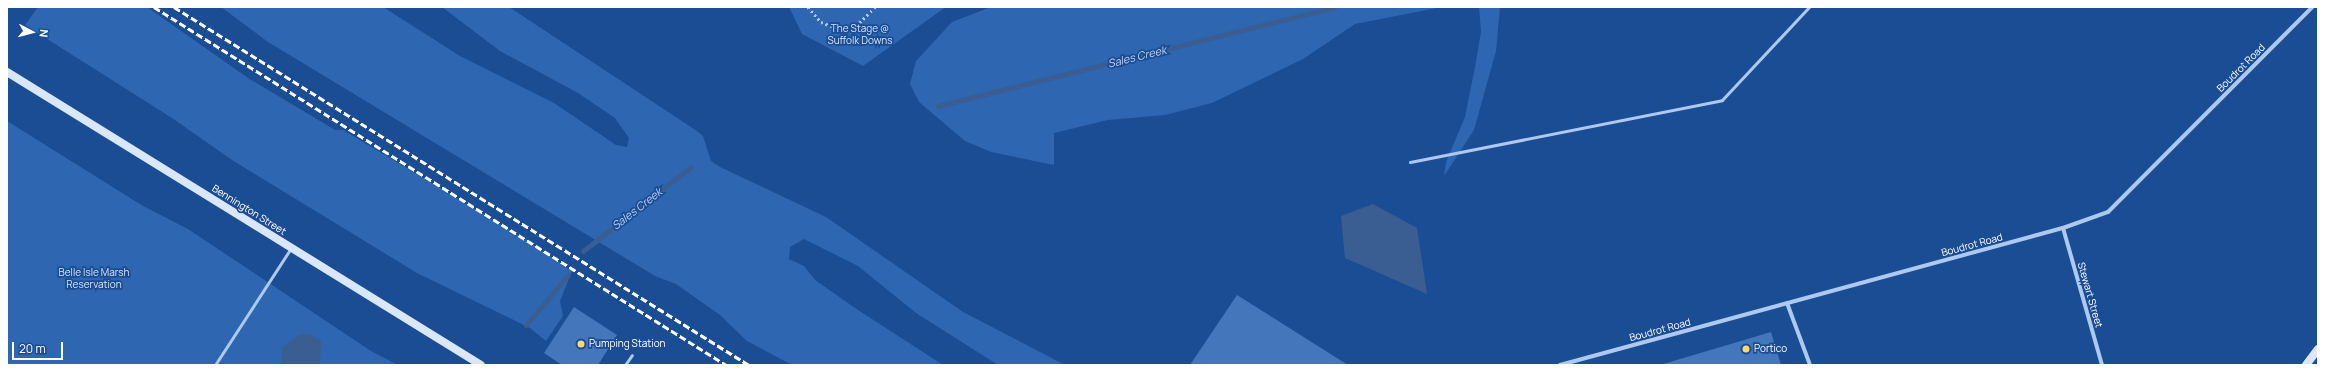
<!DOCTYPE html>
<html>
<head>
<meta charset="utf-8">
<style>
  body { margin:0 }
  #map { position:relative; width:2325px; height:372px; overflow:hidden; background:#1b4d94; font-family:Manrope,sans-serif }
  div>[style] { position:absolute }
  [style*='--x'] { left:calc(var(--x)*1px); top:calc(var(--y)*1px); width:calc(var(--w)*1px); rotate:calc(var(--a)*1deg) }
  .green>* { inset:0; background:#2e66b2 }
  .water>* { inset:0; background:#3a5e92 }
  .stream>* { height:5px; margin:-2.5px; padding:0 2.5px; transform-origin:2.5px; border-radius:2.5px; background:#3a5e92 }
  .building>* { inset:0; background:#4476bb }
  .path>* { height:2.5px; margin-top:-1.25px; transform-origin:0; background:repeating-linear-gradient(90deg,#acc9ef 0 2px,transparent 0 5px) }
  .service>* { height:3px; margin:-1.5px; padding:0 1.5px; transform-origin:1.5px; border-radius:1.5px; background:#acc9ef }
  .minor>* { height:4px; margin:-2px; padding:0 2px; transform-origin:2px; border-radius:2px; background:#acc9ef }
  .secondary>* { height:8px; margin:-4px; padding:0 4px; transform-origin:4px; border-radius:4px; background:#dae7fb }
  .rail>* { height:3px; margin-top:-1.5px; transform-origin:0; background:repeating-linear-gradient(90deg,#fff 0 7px,transparent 0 10px) }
  .dots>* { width:11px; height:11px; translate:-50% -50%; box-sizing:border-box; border:2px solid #1b4d94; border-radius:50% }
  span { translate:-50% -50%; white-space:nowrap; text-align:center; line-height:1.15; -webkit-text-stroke:3.5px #1b4d94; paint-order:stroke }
  .park-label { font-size:10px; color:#d3e4fb }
  .street-label { font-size:10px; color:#fff }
  .poi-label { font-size:10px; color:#fff }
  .left { translate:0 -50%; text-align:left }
  .water-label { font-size:11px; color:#b9d3f6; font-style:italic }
  .frame { position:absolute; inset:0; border:8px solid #fff; pointer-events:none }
  .north { position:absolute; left:12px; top:12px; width:40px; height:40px; -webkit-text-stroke:3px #1b4d94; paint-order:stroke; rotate:96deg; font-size:11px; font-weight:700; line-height:16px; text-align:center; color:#fff }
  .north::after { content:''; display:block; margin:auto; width:14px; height:18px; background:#fff; clip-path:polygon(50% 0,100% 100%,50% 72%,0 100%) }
  .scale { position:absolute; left:12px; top:342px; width:51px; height:18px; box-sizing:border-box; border:2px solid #fff; border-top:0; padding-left:5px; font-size:12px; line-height:14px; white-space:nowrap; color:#fff; -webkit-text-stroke:3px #1b4d94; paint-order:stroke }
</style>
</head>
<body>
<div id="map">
  <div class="green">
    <i style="clip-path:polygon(38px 7px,147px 7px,248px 78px,335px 130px,343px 130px,527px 240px,572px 271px,560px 301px,563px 316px,546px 341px,530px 328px,417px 273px,232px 160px,172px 118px,25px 25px)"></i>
    <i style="clip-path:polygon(221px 7px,383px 7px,460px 56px,554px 103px,616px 145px,627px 147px,629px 138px,615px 118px,578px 93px,500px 51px,442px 7px,509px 7px,697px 131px,703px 136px,711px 161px,720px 167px,826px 217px,963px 312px,1065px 365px,998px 365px,916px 313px,858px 266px,804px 239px,790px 247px,789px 259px,804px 266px,815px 280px,855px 308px,943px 365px,792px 365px,747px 341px,720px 315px,676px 284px,655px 276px,268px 42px)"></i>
    <i style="clip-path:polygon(789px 7px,946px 7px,863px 66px,802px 34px)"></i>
    <i style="clip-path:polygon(991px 7px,1442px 7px,1355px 24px,1303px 59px,1212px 103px,1165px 115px,1108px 120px,1054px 133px,1054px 165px,991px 152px,965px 141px,919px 102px,910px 84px,916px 61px,952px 22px)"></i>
    <i style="clip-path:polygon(1479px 7px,1500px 7px,1496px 51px,1474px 130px,1444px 176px,1446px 162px,1465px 117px,1475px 67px,1481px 32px)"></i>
    <i style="clip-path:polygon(7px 121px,143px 206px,188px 229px,371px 351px,398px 365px,7px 365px)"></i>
  </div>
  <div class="water">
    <i style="clip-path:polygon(1373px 204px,1417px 228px,1427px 294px,1345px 258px,1341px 216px)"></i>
    <i style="clip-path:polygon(309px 334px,321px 340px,320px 365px,281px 365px,282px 347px,299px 335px)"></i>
  </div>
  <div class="stream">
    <i style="--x:938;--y:106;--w:409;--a:-14"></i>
    <i style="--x:583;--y:251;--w:137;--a:-37.9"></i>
    <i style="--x:526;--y:325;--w:65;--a:-50"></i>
  </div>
  <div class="building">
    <i style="clip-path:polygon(1237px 295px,1348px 365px,1190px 365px)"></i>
    <i style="clip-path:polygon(574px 307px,617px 335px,598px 365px,562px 365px,544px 353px)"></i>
    <i style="clip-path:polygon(1771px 332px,1781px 365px,1660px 365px)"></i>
  </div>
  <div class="path">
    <i style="--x:808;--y:7;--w:20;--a:49"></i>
    <i style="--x:821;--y:22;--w:17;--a:21"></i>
    <i style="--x:837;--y:28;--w:19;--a:-6"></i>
    <i style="--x:856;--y:26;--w:27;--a:-45"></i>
  </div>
  <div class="service">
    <i style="--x:1410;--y:162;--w:318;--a:-11.2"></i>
    <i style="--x:1722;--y:100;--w:127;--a:-46.9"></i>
    <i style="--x:215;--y:365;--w:140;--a:-57"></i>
    <i style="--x:625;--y:365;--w:12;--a:-55"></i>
    <i style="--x:676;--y:365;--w:4;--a:0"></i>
  </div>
  <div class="minor">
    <i style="--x:2063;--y:228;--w:142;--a:74.1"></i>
    <i style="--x:1787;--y:303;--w:66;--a:69.6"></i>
    <i style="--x:1560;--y:365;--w:521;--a:-15.24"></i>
    <i style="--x:2063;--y:228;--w:48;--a:-19.6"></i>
    <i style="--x:2108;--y:212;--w:289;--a:-45.1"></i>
  </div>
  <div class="secondary">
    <i style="--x:7;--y:72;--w:557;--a:31.72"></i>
    <i style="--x:2306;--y:365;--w:20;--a:-53"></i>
  </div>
  <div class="rail">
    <i style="--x:154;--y:7;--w:675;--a:32.04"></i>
    <i style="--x:174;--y:7;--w:677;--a:31.91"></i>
  </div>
  <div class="dots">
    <i style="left:581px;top:344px;background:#ffd86b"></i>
    <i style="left:1746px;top:349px;background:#ffd86b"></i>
  </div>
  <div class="park-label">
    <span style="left:860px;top:34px">The Stage @<br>Suffolk Downs</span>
    <span style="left:94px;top:278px">Belle Isle Marsh<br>Reservation</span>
  </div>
  <div class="street-label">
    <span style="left:2241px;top:68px;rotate:-45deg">Boudrot Road</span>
    <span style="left:249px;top:210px;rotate:32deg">Bennington Street</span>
    <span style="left:1972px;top:245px;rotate:-15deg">Boudrot Road</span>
    <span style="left:2090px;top:295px;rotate:74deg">Stewart Street</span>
    <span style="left:1660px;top:330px;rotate:-15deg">Boudrot Road</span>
  </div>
  <div class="poi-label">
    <span class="left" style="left:589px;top:344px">Pumping Station</span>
    <span class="left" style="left:1754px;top:349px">Portico</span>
  </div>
  <div class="water-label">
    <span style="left:1137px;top:57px;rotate:-14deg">Sales Creek</span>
    <span style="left:637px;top:209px;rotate:-38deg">Sales Creek</span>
  </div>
  <div class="frame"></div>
  <div class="north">N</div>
  <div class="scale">20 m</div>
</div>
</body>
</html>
